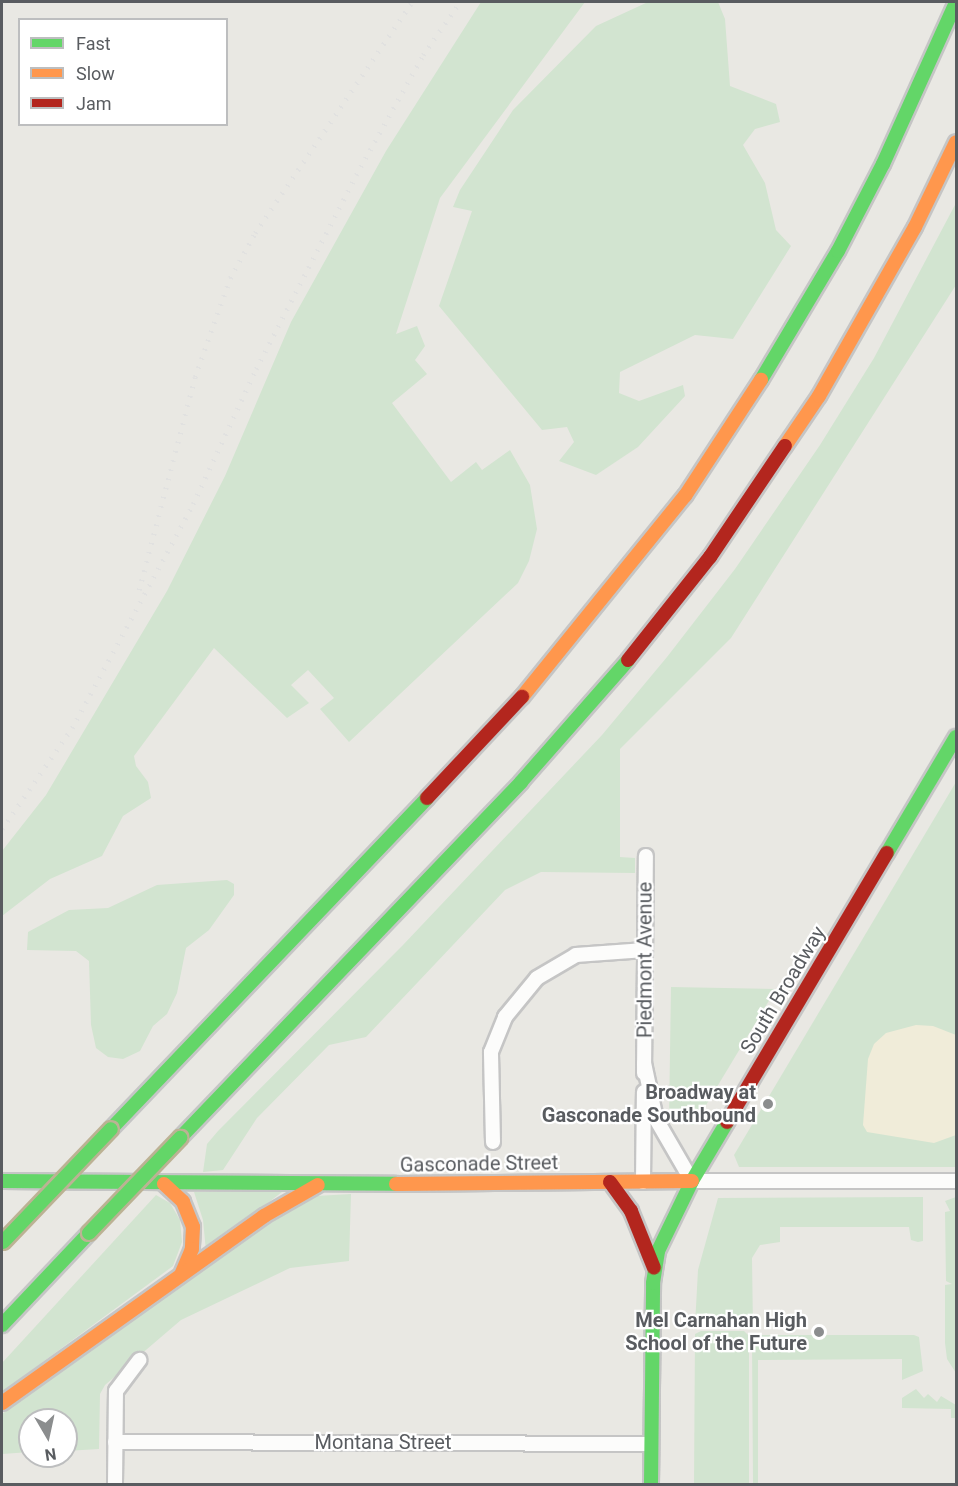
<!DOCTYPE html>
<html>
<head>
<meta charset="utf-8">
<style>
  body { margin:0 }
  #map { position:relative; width:958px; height:1486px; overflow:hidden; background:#e9e8e3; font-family:Roboto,sans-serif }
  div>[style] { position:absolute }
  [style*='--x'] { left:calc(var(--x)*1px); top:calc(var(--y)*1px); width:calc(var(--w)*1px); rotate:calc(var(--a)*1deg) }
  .green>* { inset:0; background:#d2e4d0 }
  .sand>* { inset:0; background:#f0ecd9 }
  .roads { filter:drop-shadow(2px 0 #c5c5c5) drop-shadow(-2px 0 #c5c5c5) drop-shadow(0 2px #c5c5c5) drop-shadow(0 -2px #c5c5c5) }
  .street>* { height:14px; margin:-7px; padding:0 7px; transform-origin:7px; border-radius:7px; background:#fcfcfb }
  .fast>* { height:14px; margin:-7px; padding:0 7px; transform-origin:7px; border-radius:7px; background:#63d668 }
  .slow>* { height:14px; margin:-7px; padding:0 7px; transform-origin:7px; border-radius:7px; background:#ff974d }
  .jam>* { height:14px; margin:-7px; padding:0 7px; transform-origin:7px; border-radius:7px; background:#b3261e }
  .rail>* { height:4.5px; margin-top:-2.25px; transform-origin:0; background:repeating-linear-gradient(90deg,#e1e1e0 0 1.5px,transparent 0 9.5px) }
  .bridges { filter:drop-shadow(2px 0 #bcb294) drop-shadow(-2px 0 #bcb294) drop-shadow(0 2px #bcb294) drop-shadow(0 -2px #bcb294) }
  .fast-bridge>* { height:14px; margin:-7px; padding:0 7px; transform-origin:7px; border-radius:7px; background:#63d668 }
  .dots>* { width:16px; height:16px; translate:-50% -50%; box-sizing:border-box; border:3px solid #fff; border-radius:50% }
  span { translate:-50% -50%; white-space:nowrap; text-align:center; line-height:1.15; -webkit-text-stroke:4.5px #fff; paint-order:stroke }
  .street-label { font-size:20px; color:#595c60 }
  .poi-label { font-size:20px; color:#595c60; font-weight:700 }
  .right { translate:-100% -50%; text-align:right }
  .frame { position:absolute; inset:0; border:3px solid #595c60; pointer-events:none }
  .legend { position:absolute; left:18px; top:18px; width:210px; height:108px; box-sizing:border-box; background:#fff; border:2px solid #bdbebf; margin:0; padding:8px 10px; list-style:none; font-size:18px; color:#595c60 }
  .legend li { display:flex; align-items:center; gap:12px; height:30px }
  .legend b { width:30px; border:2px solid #bdbebf }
  .north { position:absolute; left:18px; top:1408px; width:60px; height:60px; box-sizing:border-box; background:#fff; border:2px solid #bdbebf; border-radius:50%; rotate:171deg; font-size:16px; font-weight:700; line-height:24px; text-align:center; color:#595c60 }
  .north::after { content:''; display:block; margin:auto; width:21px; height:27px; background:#8b8d8e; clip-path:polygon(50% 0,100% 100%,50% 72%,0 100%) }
</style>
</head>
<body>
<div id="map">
  <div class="green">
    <i style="clip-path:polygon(481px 2px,585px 2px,440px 198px,396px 334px,417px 326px,425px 346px,415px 360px,427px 374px,392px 403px,451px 482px,476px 462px,482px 470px,510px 450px,530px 485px,537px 529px,529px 561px,518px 583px,349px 742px,320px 709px,334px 698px,308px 670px,291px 685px,309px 703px,287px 718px,214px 648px,134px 756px,136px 766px,148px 782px,151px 798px,123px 816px,102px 856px,50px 879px,2px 916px,2px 851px,46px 795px,167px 591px,225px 476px,291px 322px,386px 151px)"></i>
    <i style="clip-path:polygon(648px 2px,718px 2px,725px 19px,730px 86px,776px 104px,780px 122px,755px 129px,743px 145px,765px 183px,776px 230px,791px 246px,733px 339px,695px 335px,620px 372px,619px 393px,639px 401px,683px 385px,685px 396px,638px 447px,596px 475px,559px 461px,574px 442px,567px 427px,542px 430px,439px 306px,472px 211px,453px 207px,460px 190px,513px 110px,596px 26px)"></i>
    <i style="clip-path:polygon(956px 203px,956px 285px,731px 638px,620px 749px,620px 857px,635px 858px,635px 873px,541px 872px,505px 890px,366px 1037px,329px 1045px,257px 1118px,223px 1170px,203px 1172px,207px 1144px,218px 1131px,403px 945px,602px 735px,667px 657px,735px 569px,820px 445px,874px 358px)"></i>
    <i style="clip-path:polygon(956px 782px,956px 1167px,739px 1167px,734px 1155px)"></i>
    <i style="clip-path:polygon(227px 880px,234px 884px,234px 895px,209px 930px,186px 948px,177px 993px,167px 1014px,153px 1026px,140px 1051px,123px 1059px,108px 1057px,96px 1048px,91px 1025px,89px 961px,76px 951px,27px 950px,28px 932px,69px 910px,108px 908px,157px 885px)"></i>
    <i style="clip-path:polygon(671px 987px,776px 989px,694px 1125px,669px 1119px)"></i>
    <i style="clip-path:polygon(194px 1192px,282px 1192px,206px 1251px,203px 1220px)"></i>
    <i style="clip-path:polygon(351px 1194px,349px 1261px,290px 1268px,181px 1320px,105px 1385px,100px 1394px,99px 1449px,66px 1451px,66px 1420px,30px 1420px,30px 1452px,2px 1454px,2px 1414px,291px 1207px,316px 1196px)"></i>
    <i style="clip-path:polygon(156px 1195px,170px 1203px,180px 1220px,182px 1242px,173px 1266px,2px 1392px,2px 1363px)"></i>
    <i style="clip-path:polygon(923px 1197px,923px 1241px,918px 1242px,911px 1240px,909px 1227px,780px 1227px,780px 1242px,760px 1245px,752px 1258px,753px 1328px,695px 1325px,698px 1270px,718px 1198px)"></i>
    <i style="clip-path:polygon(956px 1197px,956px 1373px,947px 1359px,945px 1343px,945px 1285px,952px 1284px,946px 1281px,945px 1212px,950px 1211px,945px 1201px)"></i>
    <i style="clip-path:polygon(701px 1331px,744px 1331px,749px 1336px,749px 1484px,694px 1484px,695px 1334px)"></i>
    <i style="clip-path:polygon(755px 1335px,914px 1335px,919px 1337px,923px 1371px,902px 1380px,902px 1359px,758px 1360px,758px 1484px,753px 1484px,752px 1343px)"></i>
    <i style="clip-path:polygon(916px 1389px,924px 1398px,928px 1394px,937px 1402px,941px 1396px,956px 1405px,956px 1418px,951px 1418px,951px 1409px,902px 1408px,902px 1398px)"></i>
  </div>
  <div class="sand">
    <i style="clip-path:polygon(916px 1025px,933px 1026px,956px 1035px,956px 1135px,934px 1143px,867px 1132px,863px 1125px,868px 1059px,874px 1044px,886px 1033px)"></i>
  </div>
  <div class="roads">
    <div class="street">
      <i style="--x:644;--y:1063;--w:57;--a:77.9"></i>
      <i style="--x:656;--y:1119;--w:72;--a:59.9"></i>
      <i style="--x:692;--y:1181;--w:264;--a:0"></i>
      <i style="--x:644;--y:1073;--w:217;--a:-89.5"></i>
      <i style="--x:493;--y:1142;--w:90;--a:-91.3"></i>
      <i style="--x:491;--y:1052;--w:38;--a:-68"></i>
      <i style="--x:505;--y:1017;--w:50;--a:-50.6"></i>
      <i style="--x:537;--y:978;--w:45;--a:-30.5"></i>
      <i style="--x:576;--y:955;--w:69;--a:-4.1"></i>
      <i style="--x:643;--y:1182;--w:90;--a:-89.4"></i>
      <i style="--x:115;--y:1442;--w:536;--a:0.21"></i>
      <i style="--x:115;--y:1484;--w:93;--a:-89.4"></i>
      <i style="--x:116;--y:1391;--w:39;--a:-53"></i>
    </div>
    <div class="fast">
      <i style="--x:761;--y:380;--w:150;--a:-59.2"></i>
      <i style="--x:838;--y:251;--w:98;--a:-62.7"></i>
      <i style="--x:883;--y:164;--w:178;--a:-65.7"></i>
      <i style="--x:887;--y:853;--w:135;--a:-59.3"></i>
      <i style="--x:111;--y:1129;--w:458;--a:-46.3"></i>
      <i style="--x:180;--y:1138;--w:493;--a:-46.2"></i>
      <i style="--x:521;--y:782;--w:162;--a:-48.7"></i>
      <i style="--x:2;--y:1181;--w:394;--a:0.4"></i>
      <i style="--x:2;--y:1325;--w:127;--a:-46.6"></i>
      <i style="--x:651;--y:1484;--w:201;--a:-89.4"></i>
      <i style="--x:653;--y:1283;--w:32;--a:-81"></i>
      <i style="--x:658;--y:1251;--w:78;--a:-64.1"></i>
      <i style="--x:692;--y:1181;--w:69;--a:-59.3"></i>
    </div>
    <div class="slow">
      <i style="--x:785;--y:446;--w:60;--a:-55.8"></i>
      <i style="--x:819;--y:396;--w:194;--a:-60.4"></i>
      <i style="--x:915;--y:227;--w:94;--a:-64.2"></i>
      <i style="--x:522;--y:697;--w:259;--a:-51"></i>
      <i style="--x:685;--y:496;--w:139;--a:-56.8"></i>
      <i style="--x:164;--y:1184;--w:26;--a:43"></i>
      <i style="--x:183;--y:1202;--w:27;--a:68"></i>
      <i style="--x:193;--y:1227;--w:22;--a:93"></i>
      <i style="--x:192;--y:1249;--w:26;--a:113"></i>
      <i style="--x:396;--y:1184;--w:296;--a:-0.6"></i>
      <i style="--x:2;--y:1403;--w:322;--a:-35.5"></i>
      <i style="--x:264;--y:1216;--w:62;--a:-29.9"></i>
    </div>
    <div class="jam">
      <i style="--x:628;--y:660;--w:132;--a:-51.5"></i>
      <i style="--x:710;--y:557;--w:134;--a:-56"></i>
      <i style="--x:427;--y:798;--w:139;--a:-46.8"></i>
      <i style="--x:727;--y:1122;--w:313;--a:-59.3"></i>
      <i style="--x:610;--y:1182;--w:36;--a:54"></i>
      <i style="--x:631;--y:1211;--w:61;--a:68"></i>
    </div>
  </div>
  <div class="rail">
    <i style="--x:139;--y:590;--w:220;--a:-75.3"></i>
    <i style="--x:195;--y:377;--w:105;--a:-70.5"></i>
    <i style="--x:230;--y:278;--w:51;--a:-60.9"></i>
    <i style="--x:255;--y:233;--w:279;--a:-55.8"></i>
    <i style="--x:2;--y:829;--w:123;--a:-55.3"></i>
    <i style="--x:72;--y:728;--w:255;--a:-61.6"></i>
    <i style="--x:193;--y:504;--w:149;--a:-65"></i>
    <i style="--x:256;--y:369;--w:218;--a:-62.7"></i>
    <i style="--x:356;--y:175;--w:137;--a:-60.8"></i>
    <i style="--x:423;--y:55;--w:65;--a:-55.1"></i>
  </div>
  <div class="bridges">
    <div class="fast-bridge">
      <i style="--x:89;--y:1233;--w:132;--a:-46.2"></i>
      <i style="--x:3;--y:1242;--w:156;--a:-46.3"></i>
    </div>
  </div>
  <div class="dots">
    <i style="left:768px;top:1104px;background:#8b8d8e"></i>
    <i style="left:819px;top:1332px;background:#8b8d8e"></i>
  </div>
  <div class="street-label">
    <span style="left:645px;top:960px;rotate:-90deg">Piedmont Avenue</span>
    <span style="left:783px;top:990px;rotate:-59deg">South Broadway</span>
    <span style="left:479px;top:1164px;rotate:-1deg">Gasconade Street</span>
    <span style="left:383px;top:1442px">Montana Street</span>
  </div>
  <div class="poi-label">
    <span class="right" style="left:756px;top:1104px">Broadway at<br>Gasconade Southbound</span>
    <span class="right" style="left:807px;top:1332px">Mel Carnahan High<br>School of the Future</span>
  </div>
  <div class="frame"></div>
  <ul class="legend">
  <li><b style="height:8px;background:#63d668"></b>Fast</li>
  <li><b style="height:8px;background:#ff974d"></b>Slow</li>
  <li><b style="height:8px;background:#b3261e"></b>Jam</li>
  </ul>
  <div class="north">N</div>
</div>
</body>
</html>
